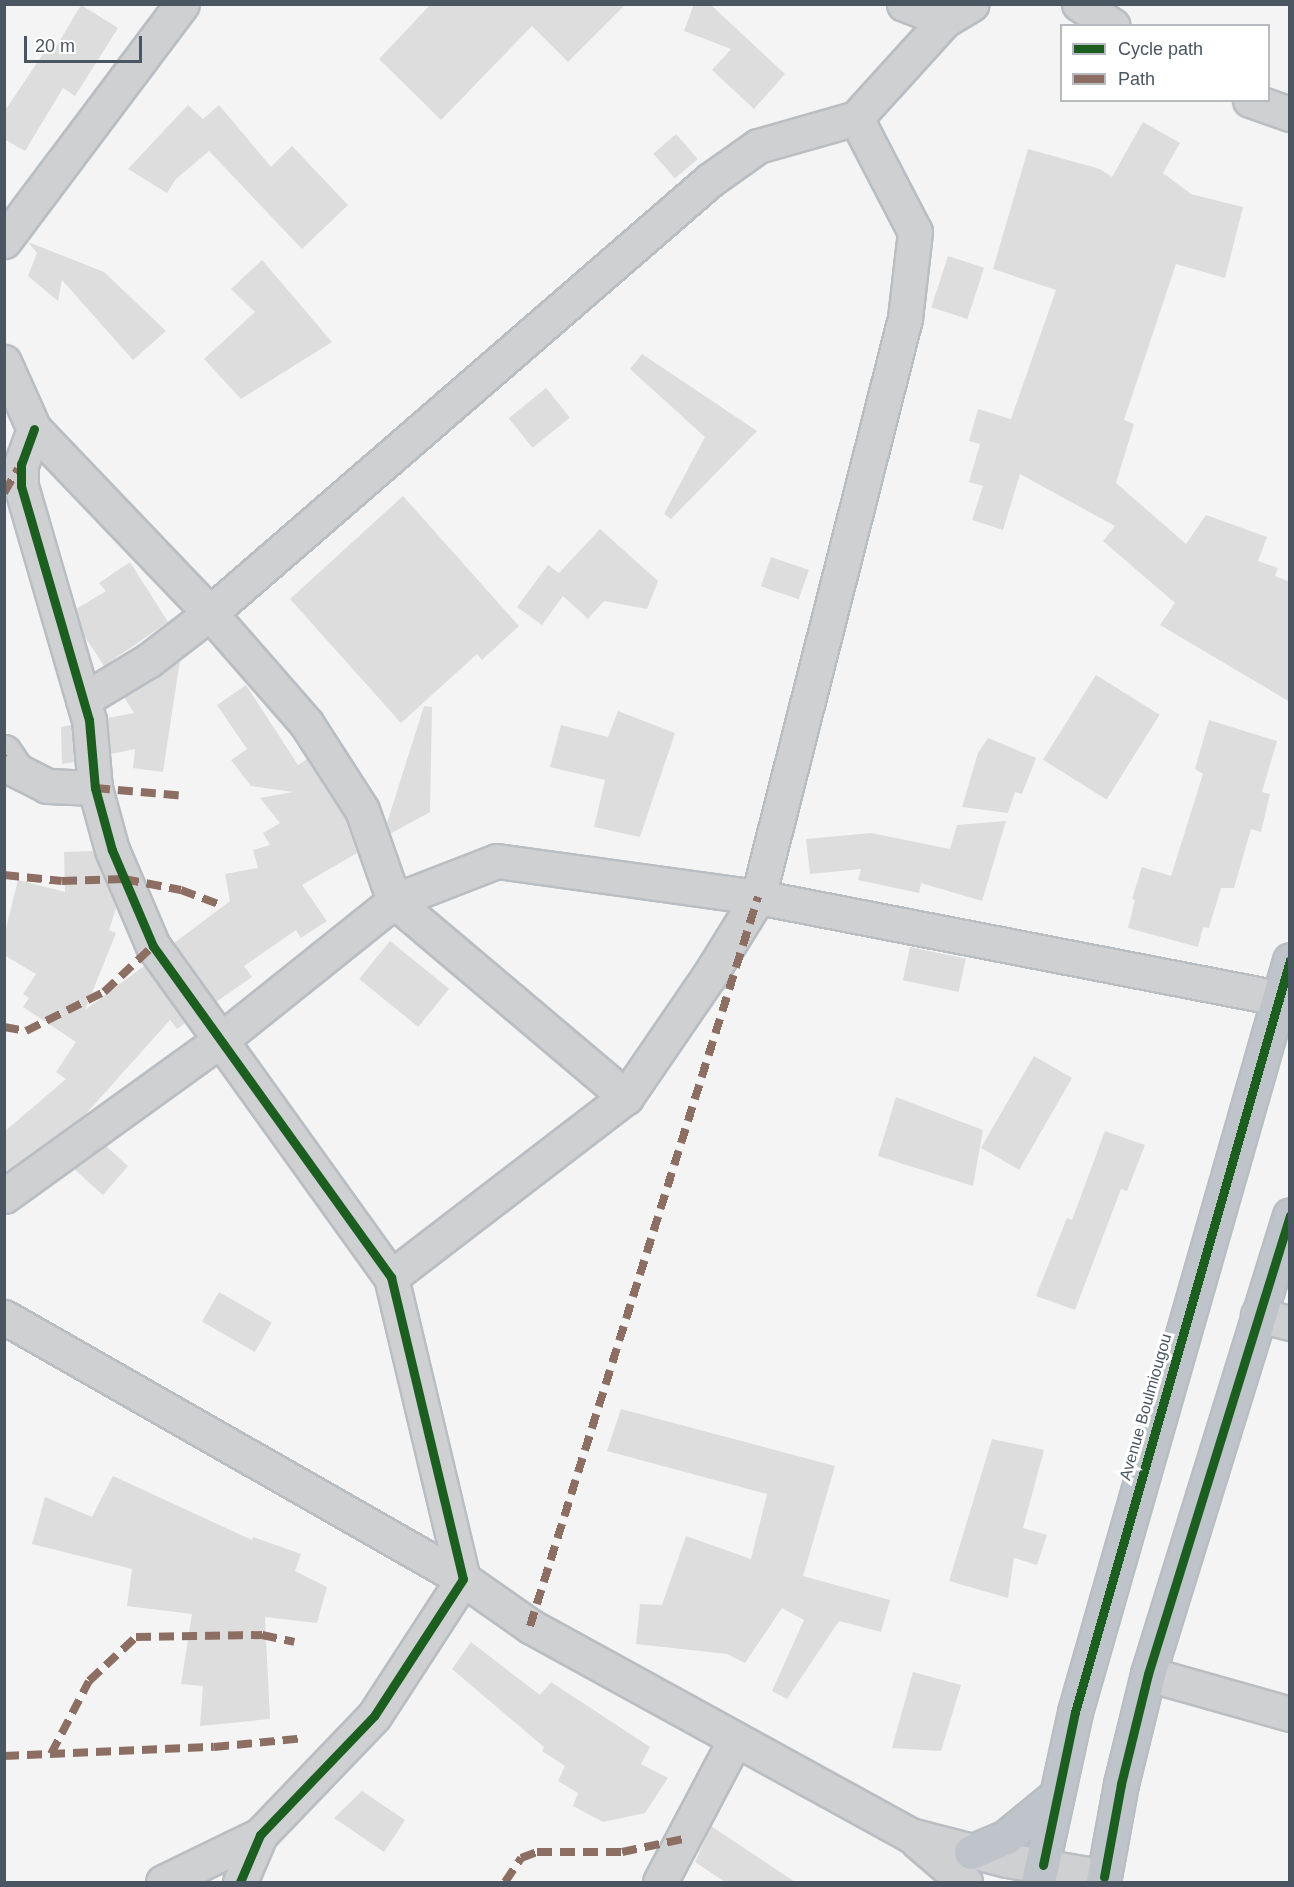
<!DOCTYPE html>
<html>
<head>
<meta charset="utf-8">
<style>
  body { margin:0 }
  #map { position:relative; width:1294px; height:1887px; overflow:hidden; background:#f4f4f4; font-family:Helvetica,sans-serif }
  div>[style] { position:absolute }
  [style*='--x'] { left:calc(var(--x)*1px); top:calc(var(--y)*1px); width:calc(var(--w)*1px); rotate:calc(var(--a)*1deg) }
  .building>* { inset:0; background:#ddddde; transform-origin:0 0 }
  .roads { filter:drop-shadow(2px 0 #b9bec3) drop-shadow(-2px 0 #b9bec3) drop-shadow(0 2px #b9bec3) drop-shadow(0 -2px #b9bec3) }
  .minor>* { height:33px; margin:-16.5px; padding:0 16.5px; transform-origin:16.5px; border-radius:16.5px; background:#ced0d2 }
  .highway>* { height:33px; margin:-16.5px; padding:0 16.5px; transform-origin:16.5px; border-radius:16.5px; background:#bec4c9 }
  .quiet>* { height:8px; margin-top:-4px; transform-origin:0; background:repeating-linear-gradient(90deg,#8d6e63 0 15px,transparent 0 23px) }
  .cycleway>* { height:9px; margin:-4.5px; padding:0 4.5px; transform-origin:4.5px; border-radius:4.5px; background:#1b5e20 }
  span { translate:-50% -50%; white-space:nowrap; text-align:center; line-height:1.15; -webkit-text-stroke:6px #fff; paint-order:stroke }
  .street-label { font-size:16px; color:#4a5661 }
  .frame { position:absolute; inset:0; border:6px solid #4a5661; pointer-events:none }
  .legend { position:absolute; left:1060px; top:24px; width:210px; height:78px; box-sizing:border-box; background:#fff; border:2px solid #b7bbc0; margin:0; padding:8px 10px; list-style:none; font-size:18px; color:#4a5661 }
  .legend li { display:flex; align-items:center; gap:12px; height:30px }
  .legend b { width:30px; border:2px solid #b7bbc0 }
  .scale { position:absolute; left:24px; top:36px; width:118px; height:27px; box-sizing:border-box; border:3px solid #4a5661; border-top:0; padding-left:8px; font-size:18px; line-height:21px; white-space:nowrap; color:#4a5661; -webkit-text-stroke:4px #fff; paint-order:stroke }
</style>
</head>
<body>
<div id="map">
  <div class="building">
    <i style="clip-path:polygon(431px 4px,626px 4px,568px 62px,532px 26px,441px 120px,379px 59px)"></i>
    <i style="clip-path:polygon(694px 4px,710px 4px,785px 74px,754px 109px,712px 70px,731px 49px,684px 31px)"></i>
    <i style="clip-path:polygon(81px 5px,118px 28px,75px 96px,63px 88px,25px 151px,4px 139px,4px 112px,49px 45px,55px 49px)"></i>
    <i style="clip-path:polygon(188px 105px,203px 119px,219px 105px,271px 167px,292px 146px,348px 205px,302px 249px,209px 151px,176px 179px,167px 193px,128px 169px)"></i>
    <i style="clip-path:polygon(1143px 122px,1180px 143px,1163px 173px,1191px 194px,1243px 207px,1225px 278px,1176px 264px,1124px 420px,1134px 424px,1116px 483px,1186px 544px,1206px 515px,1267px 537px,1258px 561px,1278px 568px,1275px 576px,1290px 582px,1290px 702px,1160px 625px,1175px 603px,1103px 541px,1115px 526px,1020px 474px,1003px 530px,972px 520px,983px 486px,969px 482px,980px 444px,969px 441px,978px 409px,1011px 419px,1056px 290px,993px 269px,1028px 149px,1100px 169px,1112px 177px)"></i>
    <i style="left:676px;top:134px;width:33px;height:30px;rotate:49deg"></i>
    <i style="clip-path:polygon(28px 242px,104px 272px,166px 331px,133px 360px,62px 280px,58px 301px,28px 276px,37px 253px)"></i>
    <i style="left:948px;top:256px;width:38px;height:54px;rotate:18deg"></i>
    <i style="clip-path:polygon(262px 260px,332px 342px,241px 399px,204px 359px,255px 312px,231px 289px)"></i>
    <i style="clip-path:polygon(642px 354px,757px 431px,671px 519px,664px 514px,705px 437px,630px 369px)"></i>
    <i style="left:546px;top:388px;width:38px;height:48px;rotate:51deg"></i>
    <i style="clip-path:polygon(403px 496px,519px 626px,482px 660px,477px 654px,401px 723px,290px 599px)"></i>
    <i style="clip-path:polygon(600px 529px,658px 581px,647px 609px,604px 601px,588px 619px,563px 596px,542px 625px,517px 607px,548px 565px,559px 573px)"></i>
    <i style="left:771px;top:557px;width:40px;height:31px;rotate:19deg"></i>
    <i style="clip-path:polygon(130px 562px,168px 622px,104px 666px,83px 634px,76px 609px,106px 591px,99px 583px)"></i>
    <i style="clip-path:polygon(180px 660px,163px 772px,133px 768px,135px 749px,111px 754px,108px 718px,134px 713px,124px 697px)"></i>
    <i style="left:1096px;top:675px;width:75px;height:100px;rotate:32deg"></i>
    <i style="clip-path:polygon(246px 685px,298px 765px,307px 759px,345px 818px,357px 853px,302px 885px,327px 921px,301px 938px,296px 930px,244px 966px,252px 977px,216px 1002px,174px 943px,230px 901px,225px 874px,258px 868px,253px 850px,270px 845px,263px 833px,280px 823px,260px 798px,293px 792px,251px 786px,231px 760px,247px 749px,217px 705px)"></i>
    <i style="clip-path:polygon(424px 706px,432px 707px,430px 812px,390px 834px,387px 823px)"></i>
    <i style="clip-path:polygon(618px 711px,675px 733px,640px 837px,594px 827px,605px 780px,550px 767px,561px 725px,608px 737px)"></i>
    <i style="clip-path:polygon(1209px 720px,1277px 741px,1262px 792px,1270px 794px,1261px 832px,1251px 829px,1234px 888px,1221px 888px,1209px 928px,1203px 927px,1198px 947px,1128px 928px,1135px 900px,1132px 899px,1142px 867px,1171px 876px,1203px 774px,1195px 769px)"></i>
    <i style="clip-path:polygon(71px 725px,74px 762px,62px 764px,61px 727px)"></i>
    <i style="clip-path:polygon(988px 738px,1036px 758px,1022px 794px,1015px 792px,1008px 813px,962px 807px,978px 753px)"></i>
    <i style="clip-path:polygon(1006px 821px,982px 901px,921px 883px,919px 893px,858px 880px,861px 869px,810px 874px,806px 839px,871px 833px,950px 849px,957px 825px)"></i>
    <i style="clip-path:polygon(93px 851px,116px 908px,109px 930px,116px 933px,85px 1010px,144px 966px,185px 1023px,177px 1029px,170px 1020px,84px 1116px,4px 1173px,4px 1132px,66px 1079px,56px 1072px,76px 1042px,23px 1007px,29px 998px,23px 994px,36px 974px,4px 955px,4px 936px,18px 880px,65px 892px,64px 852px)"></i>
    <i style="left:390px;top:941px;width:76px;height:49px;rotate:39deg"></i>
    <i style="left:910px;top:947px;width:57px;height:34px;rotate:12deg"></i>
    <i style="left:1034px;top:1056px;width:44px;height:106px;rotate:30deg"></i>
    <i style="clip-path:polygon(896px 1097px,983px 1130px,973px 1186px,878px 1156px)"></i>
    <i style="clip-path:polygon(1105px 1131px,1145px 1145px,1127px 1191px,1121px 1189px,1075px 1310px,1036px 1296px,1067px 1218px,1072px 1220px)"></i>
    <i style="clip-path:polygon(106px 1146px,128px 1166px,103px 1195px,74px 1169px)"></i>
    <i style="left:219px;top:1292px;width:61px;height:34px;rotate:30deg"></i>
    <i style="clip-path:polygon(621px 1409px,835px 1466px,803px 1576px,890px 1600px,881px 1632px,839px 1621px,787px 1699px,772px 1691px,804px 1620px,782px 1608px,745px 1663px,727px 1654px,636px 1644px,640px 1604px,662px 1605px,686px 1536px,751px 1559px,767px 1494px,607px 1451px)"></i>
    <i style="clip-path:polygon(992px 1439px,1044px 1450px,1023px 1528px,1047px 1535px,1037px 1565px,1014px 1558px,1008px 1598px,949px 1581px)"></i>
    <i style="clip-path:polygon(113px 1476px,252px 1540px,253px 1537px,301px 1554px,295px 1571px,327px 1587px,317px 1623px,265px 1617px,270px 1719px,200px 1726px,203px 1686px,181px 1684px,192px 1614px,127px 1606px,132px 1569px,32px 1544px,45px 1497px,92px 1517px)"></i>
    <i style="clip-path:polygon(471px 1642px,540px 1695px,551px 1682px,650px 1747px,641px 1764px,668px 1778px,645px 1813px,603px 1822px,573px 1806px,578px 1793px,558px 1781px,565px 1766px,542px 1751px,544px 1747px,452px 1669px)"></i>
    <i style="clip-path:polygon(913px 1672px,961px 1685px,941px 1751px,892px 1748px)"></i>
    <i style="clip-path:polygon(362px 1791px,405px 1820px,384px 1852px,334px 1818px)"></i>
    <i style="clip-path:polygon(711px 1826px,795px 1882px,725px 1882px,695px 1862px)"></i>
  </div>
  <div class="roads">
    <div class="minor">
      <i style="--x:904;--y:4;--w:44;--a:21.3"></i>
      <i style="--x:1079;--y:4;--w:40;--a:32.9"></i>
      <i style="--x:1250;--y:100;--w:42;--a:19.3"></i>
      <i style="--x:4;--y:241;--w:296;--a:-53.1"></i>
      <i style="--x:4;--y:362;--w:73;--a:65.9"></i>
      <i style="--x:34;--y:429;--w:255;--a:46.3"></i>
      <i style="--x:210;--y:613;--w:146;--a:48.9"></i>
      <i style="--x:306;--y:723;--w:103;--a:57.2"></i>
      <i style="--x:362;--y:810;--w:96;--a:70.6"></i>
      <i style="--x:394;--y:901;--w:110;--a:-21.2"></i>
      <i style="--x:497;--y:861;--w:263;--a:7.9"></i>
      <i style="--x:758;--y:897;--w:530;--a:10.99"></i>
      <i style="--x:34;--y:429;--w:37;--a:110"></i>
      <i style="--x:21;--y:464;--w:22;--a:90"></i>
      <i style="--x:21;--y:486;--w:244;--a:73.8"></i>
      <i style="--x:89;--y:720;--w:68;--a:85"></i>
      <i style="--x:95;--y:788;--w:64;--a:74.7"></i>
      <i style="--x:112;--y:850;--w:104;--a:66.9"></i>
      <i style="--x:153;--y:946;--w:408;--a:54.3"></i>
      <i style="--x:391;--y:1277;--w:310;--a:76.6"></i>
      <i style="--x:463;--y:1579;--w:163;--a:123"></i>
      <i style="--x:374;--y:1716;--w:165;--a:133.8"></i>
      <i style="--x:260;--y:1835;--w:51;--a:113.1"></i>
      <i style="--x:83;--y:700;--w:77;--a:-31.2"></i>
      <i style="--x:149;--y:660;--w:77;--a:-37.6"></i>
      <i style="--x:210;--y:613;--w:661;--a:-40.89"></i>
      <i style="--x:710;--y:180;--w:59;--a:-35.3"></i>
      <i style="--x:758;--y:146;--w:102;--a:-15.9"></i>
      <i style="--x:856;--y:118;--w:132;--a:-47.8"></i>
      <i style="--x:945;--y:20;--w:31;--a:-31"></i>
      <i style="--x:4;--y:752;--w:22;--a:56"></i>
      <i style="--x:16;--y:770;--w:35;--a:27"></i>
      <i style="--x:47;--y:786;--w:48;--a:2.4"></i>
      <i style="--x:4;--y:1196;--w:269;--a:-35.8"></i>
      <i style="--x:222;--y:1039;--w:221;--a:-38.7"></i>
      <i style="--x:394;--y:901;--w:304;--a:40.2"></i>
      <i style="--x:391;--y:1277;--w:296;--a:-37.5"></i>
      <i style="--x:626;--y:1097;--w:147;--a:-55.6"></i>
      <i style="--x:709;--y:976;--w:93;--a:-58.2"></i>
      <i style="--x:758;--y:897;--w:597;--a:-75.75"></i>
      <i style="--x:905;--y:318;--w:87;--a:-83.4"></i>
      <i style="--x:915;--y:232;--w:128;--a:-117.4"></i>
      <i style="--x:1258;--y:1315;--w:33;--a:14"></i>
      <i style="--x:4;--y:1317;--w:529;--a:29.72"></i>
      <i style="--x:463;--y:1579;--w:82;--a:35"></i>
      <i style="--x:530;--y:1626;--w:434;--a:28.8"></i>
      <i style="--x:910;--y:1835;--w:100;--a:14.5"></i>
      <i style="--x:1007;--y:1860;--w:98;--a:9.9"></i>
      <i style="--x:1148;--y:1674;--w:148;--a:15.7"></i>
      <i style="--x:918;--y:1842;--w:62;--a:40.4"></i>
      <i style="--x:163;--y:1882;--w:108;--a:-25.9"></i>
      <i style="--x:660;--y:1882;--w:161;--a:-62.2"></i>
    </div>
    <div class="highway">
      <i style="--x:971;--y:1852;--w:38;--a:-23"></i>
      <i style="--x:1006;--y:1837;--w:65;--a:-39.4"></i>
      <i style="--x:1038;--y:1882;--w:174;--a:-77.7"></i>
      <i style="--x:1075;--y:1712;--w:782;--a:-74.04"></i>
      <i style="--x:1103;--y:1882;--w:100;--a:-79.6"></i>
      <i style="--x:1121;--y:1784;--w:113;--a:-76.2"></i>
      <i style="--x:1148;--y:1674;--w:480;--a:-72.8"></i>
    </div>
  </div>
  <div class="quiet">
    <i style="--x:4;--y:493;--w:28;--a:-60"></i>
    <i style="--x:4;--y:754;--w:1;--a:-45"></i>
    <i style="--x:95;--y:788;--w:91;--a:5"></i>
    <i style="--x:4;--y:875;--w:58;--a:5.9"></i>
    <i style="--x:62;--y:881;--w:62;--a:-1.8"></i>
    <i style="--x:124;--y:879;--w:58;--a:10.9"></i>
    <i style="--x:181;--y:890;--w:43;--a:20.6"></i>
    <i style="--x:4;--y:1027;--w:22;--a:10"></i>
    <i style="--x:26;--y:1031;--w:87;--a:-26.6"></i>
    <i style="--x:104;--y:992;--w:67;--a:-43.2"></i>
    <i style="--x:530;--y:1626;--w:764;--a:-72.63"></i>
    <i style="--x:51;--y:1754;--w:82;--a:-62.5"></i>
    <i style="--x:89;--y:1681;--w:64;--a:-43.1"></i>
    <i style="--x:136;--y:1637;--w:126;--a:-0.9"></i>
    <i style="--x:262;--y:1635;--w:33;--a:12"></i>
    <i style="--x:4;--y:1756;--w:210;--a:-2.5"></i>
    <i style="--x:214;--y:1747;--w:91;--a:-5.6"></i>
    <i style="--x:505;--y:1882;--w:29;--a:-56"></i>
    <i style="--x:521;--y:1858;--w:17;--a:-21"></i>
    <i style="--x:537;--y:1852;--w:85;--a:0"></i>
    <i style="--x:622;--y:1852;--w:62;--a:-12"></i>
  </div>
  <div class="cycleway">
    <i style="--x:34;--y:429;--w:37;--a:110"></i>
    <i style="--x:21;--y:464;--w:22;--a:90"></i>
    <i style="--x:21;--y:486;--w:244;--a:73.8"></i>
    <i style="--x:89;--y:720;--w:68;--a:85"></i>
    <i style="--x:95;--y:788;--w:64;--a:74.7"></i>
    <i style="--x:112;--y:850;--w:104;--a:66.9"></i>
    <i style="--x:153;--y:946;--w:408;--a:54.3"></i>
    <i style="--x:391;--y:1277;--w:310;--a:76.6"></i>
    <i style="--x:463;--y:1579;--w:163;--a:123"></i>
    <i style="--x:374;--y:1716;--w:165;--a:133.8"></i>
    <i style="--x:260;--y:1835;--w:51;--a:113.1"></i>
    <i style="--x:1043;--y:1865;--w:156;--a:-78.2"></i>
    <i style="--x:1075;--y:1712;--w:782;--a:-74.04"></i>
    <i style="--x:1104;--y:1877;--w:95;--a:-79.6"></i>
    <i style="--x:1121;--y:1784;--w:113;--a:-76.2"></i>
    <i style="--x:1148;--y:1674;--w:480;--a:-72.8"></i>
  </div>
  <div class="street-label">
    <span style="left:1146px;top:1407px;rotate:-74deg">Avenue Boulmiougou</span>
  </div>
  <div class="frame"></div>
  <ul class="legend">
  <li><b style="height:8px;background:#1b5e20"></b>Cycle path</li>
  <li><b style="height:8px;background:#8d6e63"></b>Path</li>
  </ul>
  <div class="scale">20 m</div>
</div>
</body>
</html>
